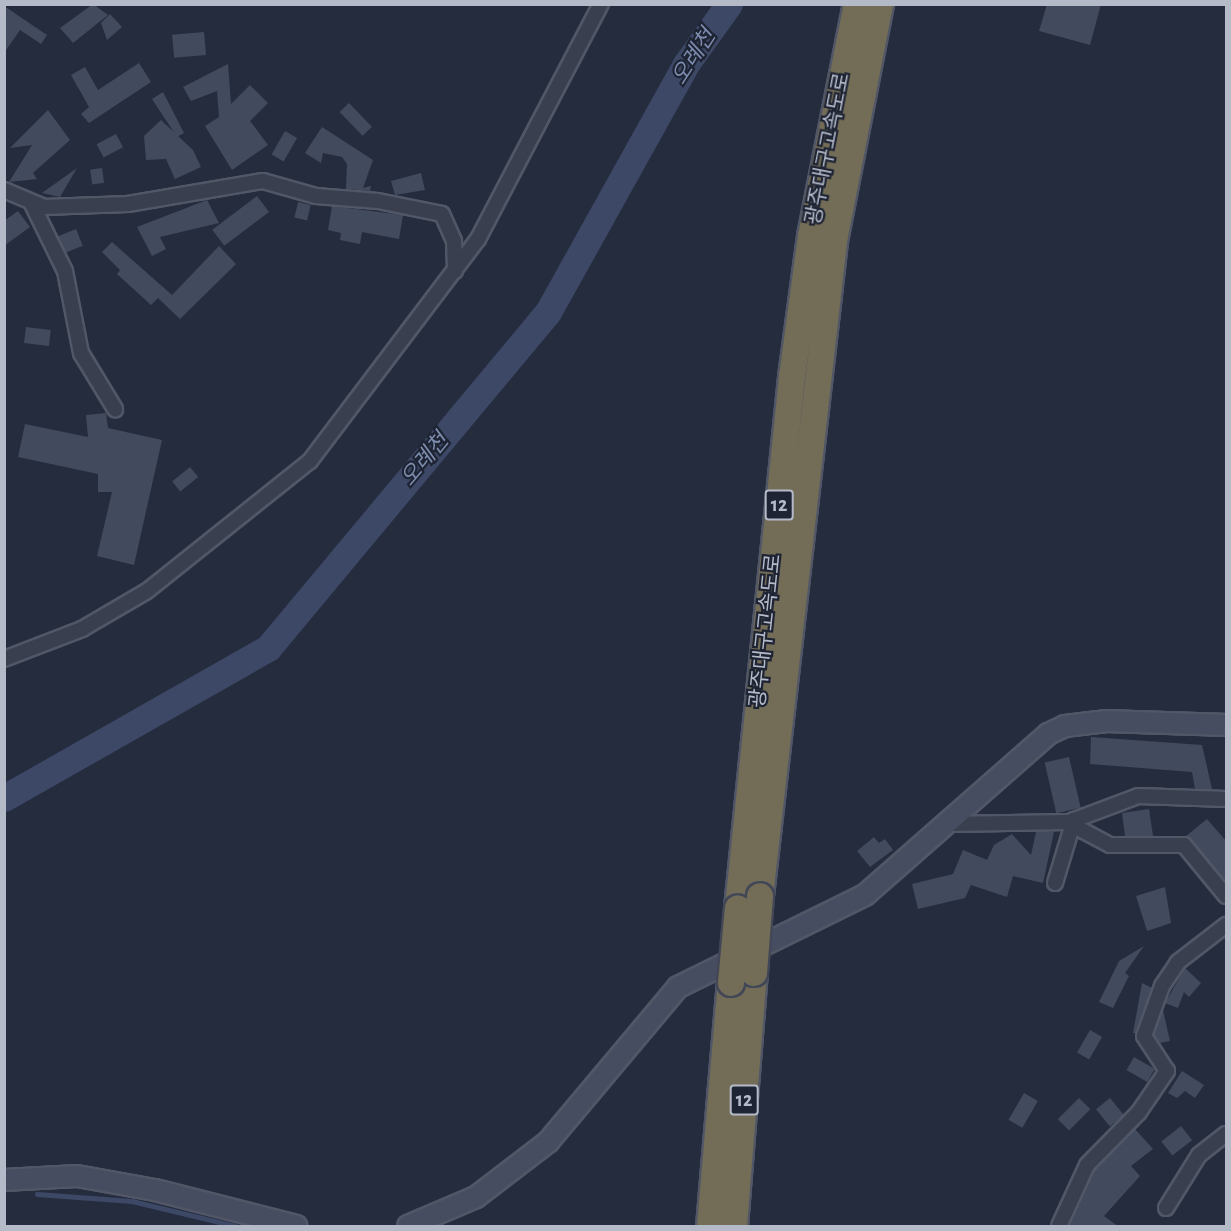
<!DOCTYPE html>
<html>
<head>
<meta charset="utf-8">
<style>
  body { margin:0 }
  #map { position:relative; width:1231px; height:1231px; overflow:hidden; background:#252c3e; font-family:"Alegreya Sans","Noto Sans KR",sans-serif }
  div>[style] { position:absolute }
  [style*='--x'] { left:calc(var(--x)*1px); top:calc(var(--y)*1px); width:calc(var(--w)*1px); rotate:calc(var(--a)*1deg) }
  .stream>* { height:4.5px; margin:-2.25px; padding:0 2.25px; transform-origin:2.25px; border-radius:2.25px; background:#3c4866 }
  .river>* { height:27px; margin:-13.5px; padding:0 13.5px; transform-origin:13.5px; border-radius:13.5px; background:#3c4866 }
  .building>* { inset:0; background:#424a5d; transform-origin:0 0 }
  .roads { filter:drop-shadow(2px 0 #515766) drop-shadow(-2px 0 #515766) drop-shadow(0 2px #515766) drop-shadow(0 -2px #515766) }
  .street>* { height:14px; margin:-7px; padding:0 7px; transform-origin:7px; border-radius:7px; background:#393f4e }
  .secondary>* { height:20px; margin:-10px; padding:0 10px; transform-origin:10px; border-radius:10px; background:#474d61 }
  .highway>* { height:26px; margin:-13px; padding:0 13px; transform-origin:13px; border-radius:13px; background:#736c57 }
  .bridges { filter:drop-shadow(2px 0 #414756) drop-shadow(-2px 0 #414756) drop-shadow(0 2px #414756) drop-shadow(0 -2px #414756) }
  .highway-bridge>* { height:26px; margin:-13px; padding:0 13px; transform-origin:13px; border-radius:13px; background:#736c57 }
  span { translate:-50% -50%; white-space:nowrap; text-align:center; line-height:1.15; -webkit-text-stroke:4.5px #1e2433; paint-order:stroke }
  .shield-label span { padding:2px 4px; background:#1e2433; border:2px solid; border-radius:4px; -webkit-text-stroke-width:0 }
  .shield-label { font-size:20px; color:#b5bac9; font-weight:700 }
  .street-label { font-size:21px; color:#b5bac9 }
  .water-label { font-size:22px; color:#7e8daf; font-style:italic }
  .frame { position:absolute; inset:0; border:6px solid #b5bac9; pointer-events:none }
</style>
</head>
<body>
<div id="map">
  <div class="stream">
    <i style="--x:37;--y:1194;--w:95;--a:4.2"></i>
    <i style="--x:132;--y:1201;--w:107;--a:13.5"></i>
  </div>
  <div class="river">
    <i style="--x:4;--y:798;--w:304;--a:-29.6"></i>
    <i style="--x:268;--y:648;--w:437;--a:-50.2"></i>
    <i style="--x:548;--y:312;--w:284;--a:-60.9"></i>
    <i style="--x:686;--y:64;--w:74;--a:-54.4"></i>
  </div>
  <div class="building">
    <i style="clip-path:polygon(93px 4px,108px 15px,73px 43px,60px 28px)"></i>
    <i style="clip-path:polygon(1047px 4px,1101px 4px,1090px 45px,1039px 31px)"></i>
    <i style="clip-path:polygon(4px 6px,47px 35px,41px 44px,20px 30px,4px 53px)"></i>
    <i style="clip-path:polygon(110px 14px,122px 27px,107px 40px,101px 23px)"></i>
    <i style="left:204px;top:32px;width:23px;height:32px;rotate:85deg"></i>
    <i style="clip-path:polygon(139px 63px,151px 82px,89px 123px,81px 114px,89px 107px,71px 75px,85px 67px,98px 90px)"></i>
    <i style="clip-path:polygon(228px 64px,231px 104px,250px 85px,268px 103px,250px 121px,268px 145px,232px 170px,205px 126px,219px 117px,217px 91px,191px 101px,183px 87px)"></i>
    <i style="clip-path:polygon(163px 92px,184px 133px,177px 137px,152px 99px)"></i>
    <i style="left:349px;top:103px;width:33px;height:13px;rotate:46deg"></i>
    <i style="clip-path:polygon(48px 110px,70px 140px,33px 173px,37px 179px,9px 182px,32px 145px,10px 148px)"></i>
    <i style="clip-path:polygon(161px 120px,193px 150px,201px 167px,175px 179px,166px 159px,146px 160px,144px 136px)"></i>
    <i style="clip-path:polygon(322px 127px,373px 160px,363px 188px,371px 186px,370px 191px,346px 189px,347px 164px,342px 157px,323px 153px,321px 163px,305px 153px)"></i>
    <i style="left:285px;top:131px;width:14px;height:27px;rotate:30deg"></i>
    <i style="left:116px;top:134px;width:15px;height:22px;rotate:62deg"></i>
    <i style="clip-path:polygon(77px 168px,60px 197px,42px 193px)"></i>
    <i style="left:102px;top:168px;width:15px;height:12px;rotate:82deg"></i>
    <i style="clip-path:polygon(421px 173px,425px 190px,395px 195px,391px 181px)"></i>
    <i style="left:257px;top:196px;width:20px;height:56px;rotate:53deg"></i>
    <i style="clip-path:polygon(207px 200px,219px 223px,160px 237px,166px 249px,152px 256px,137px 227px)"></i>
    <i style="left:298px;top:202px;width:13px;height:16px;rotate:13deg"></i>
    <i style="clip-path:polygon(332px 206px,403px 215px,399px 239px,362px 232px,360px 244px,340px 240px,341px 233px,328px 230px)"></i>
    <i style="clip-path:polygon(18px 211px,30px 227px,4px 246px,4px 221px)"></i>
    <i style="left:76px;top:229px;width:18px;height:20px;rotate:68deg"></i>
    <i style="clip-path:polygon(112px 242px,172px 295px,219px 246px,236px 264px,180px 319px,158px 298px,151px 305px,117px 274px,120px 270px,102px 252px)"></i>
    <i style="left:26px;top:327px;width:25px;height:16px;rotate:7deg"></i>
    <i style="clip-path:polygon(106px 413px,108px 428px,162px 440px,134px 565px,97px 556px,112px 492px,98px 492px,98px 474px,18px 457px,25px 424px,88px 437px,86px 415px)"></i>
    <i style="left:190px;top:467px;width:13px;height:23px;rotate:51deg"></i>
    <i style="clip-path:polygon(1091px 737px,1202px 745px,1212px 789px,1195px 789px,1192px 772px,1090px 764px)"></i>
    <i style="left:1069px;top:757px;width:52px;height:25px;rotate:77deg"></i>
    <i style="clip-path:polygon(1149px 809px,1153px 836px,1125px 836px,1122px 813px)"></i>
    <i style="clip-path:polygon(1207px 819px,1227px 842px,1227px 882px,1186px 836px)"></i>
    <i style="clip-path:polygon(1036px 832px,1054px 832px,1043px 883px,1013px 876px,1007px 897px,971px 885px,965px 898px,918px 909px,912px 884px,953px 874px,963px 850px,987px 860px,994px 845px,1012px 834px,1031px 855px)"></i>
    <i style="clip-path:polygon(874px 837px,879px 843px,885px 839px,893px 850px,870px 867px,857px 851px)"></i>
    <i style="clip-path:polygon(1165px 887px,1171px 923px,1147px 931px,1136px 896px)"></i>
    <i style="clip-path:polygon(1144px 946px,1125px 973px,1129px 976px,1113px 1008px,1099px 1002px,1119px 961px)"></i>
    <i style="clip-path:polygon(1185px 968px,1201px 983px,1189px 997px,1184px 992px,1178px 1008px,1165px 1003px)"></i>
    <i style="clip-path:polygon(1142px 983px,1152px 988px,1135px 1033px,1133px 1033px)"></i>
    <i style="clip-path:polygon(1163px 1010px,1170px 1041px,1160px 1043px,1154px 1035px)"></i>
    <i style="left:1090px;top:1030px;width:14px;height:26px;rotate:30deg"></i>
    <i style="left:1134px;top:1057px;width:24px;height:15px;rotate:30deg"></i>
    <i style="clip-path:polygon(1182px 1071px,1204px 1085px,1195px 1098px,1185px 1091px,1177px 1098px,1168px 1093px)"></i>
    <i style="left:1024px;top:1093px;width:16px;height:31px;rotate:30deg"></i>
    <i style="left:1079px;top:1098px;width:16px;height:30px;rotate:45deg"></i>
    <i style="left:1110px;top:1098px;width:22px;height:18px;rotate:51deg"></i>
    <i style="left:1181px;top:1126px;width:18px;height:25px;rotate:52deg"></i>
    <i style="clip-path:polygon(1135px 1129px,1153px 1149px,1131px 1166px,1140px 1176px,1104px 1216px,1119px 1227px,1069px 1227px,1095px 1170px)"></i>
  </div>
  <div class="roads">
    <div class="street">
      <i style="--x:4;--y:190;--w:43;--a:23"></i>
      <i style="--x:44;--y:207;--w:84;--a:-2"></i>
      <i style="--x:128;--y:204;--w:137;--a:-9.7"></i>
      <i style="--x:263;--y:181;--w:55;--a:15.8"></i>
      <i style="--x:316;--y:196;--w:62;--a:4.6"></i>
      <i style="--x:378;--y:201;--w:65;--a:11.5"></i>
      <i style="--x:442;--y:214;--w:30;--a:66"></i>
      <i style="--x:454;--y:241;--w:30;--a:88"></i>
      <i style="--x:32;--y:204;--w:75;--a:63.8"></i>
      <i style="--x:65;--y:271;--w:84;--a:79"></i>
      <i style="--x:81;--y:353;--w:66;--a:58.7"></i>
      <i style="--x:4;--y:659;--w:84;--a:-21"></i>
      <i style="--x:82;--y:629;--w:75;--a:-30.3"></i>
      <i style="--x:147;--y:591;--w:208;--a:-38.6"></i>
      <i style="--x:310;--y:461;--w:278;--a:-52.9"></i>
      <i style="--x:478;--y:239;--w:265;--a:-62.4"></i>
      <i style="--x:1074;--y:820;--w:7;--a:74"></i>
      <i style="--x:1076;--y:827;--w:38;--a:28"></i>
      <i style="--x:1110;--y:845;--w:74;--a:0"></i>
      <i style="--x:1184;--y:845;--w:66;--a:50.5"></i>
      <i style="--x:948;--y:824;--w:121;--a:-0.9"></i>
      <i style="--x:1069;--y:822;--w:74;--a:-20.6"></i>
      <i style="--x:1138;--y:796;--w:88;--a:2"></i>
      <i style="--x:1055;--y:883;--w:66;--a:-73.2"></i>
      <i style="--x:1166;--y:1208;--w:62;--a:-58.1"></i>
      <i style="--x:1199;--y:1155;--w:34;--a:-38"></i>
      <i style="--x:1059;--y:1226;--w:67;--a:-65.3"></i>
      <i style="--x:1087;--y:1165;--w:74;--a:-45.5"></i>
      <i style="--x:1139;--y:1112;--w:50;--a:-55.7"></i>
      <i style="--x:1167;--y:1071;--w:42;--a:-123.3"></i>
      <i style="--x:1144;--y:1036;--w:53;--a:-70.2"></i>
      <i style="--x:1162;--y:986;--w:29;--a:-56"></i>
      <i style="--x:1178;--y:962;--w:61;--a:-37.6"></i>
    </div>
    <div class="secondary">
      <i style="--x:4;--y:1180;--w:73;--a:-3.1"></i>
      <i style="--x:77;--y:1176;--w:79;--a:10.2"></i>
      <i style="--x:155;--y:1190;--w:146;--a:14.3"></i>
      <i style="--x:408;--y:1226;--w:74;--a:-23.1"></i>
      <i style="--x:476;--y:1197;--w:91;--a:-37.4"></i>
      <i style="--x:548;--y:1142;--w:202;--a:-50"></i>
      <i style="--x:678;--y:987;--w:208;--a:-26.2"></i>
      <i style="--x:865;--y:895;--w:244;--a:-41.3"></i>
      <i style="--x:1048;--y:734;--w:19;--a:-25"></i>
      <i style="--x:1065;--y:726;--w:42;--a:-6.8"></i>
      <i style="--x:1107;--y:721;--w:119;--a:1.9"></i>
    </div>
    <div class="highway">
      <i style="--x:760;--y:896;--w:659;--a:-83.55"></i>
      <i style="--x:834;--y:241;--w:241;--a:-79"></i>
      <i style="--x:738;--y:908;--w:534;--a:-84.19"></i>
      <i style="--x:792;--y:377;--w:142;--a:-82.3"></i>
      <i style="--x:811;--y:236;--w:237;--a:-78.8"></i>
      <i style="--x:710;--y:1226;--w:244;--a:-85.1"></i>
      <i style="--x:734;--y:1226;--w:254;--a:-85.5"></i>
    </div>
  </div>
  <div class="bridges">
    <div class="highway-bridge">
      <i style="--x:754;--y:973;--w:77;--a:-85.5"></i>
      <i style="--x:731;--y:983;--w:75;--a:-84.7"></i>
    </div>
  </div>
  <div class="shield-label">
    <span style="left:779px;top:505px">12</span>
    <span style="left:744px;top:1100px">12</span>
  </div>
  <div class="street-label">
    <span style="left:828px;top:149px;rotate:-79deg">광주대구고속도로</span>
    <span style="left:766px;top:631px;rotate:-84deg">광주대구고속도로</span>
  </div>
  <div class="water-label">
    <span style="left:694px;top:57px;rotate:-57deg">오례천</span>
    <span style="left:425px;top:460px;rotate:-50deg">오례천</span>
  </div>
  <div class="frame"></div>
</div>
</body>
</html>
